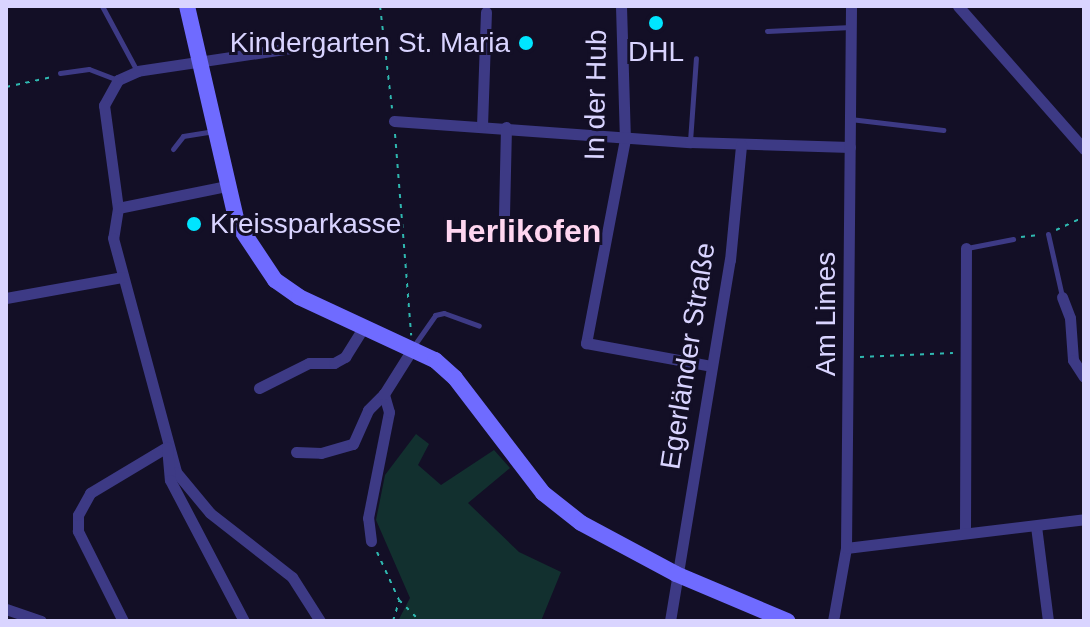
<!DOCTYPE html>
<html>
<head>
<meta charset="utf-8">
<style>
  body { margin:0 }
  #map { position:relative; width:1090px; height:627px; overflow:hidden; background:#130f26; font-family:Helvetica,sans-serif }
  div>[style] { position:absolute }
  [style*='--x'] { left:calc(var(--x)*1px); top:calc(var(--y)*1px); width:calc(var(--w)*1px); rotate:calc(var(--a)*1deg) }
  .green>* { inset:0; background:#12302f }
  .path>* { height:2px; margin-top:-1px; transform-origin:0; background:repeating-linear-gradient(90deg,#2fb8b0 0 4px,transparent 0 10px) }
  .service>* { height:5px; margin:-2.5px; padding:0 2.5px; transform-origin:2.5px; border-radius:2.5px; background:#3d3a85 }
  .minor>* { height:11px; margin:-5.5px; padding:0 5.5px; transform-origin:5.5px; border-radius:5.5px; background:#3d3a85 }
  .secondary>* { height:16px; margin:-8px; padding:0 8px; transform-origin:8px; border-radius:8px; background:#6f6bff }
  .dots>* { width:22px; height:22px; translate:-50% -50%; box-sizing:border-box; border:4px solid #130f26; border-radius:50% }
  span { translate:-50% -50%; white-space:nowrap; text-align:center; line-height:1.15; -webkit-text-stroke:6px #130f26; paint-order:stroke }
  .poi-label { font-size:28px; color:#d9d4ff }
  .right { translate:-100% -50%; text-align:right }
  .left { translate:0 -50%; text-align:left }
  .street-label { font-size:28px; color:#d9d4ff }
  .quarter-label { font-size:32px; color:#ffd6f0; font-weight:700 }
  .frame { position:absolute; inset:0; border:8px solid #d9d4ff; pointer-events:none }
</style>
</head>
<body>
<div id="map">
  <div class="green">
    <i style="clip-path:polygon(416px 434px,429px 444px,418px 465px,441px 485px,494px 450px,510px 468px,468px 503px,519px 552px,561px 572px,541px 621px,398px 621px,410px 598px,376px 520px,385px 475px)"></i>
  </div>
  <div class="path">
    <i style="--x:380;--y:6;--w:103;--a:83.3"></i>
    <i style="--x:303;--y:47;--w:77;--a:-5.2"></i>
    <i style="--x:6;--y:87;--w:47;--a:-12.3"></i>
    <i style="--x:395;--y:134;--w:202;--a:85.4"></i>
    <i style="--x:1056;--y:230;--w:31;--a:-25"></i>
    <i style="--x:1021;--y:237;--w:18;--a:-6"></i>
    <i style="--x:860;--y:357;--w:93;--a:-2.5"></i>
    <i style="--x:377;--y:552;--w:53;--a:65.4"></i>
    <i style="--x:399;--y:600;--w:30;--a:45"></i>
    <i style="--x:393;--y:621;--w:21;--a:-73"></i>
  </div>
  <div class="service">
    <i style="--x:102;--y:6;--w:74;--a:61.7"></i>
    <i style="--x:767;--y:31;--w:84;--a:-2.7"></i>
    <i style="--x:60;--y:73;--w:29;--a:-8"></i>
    <i style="--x:89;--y:69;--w:30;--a:21"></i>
    <i style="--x:850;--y:119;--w:94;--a:6.7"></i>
    <i style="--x:690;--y:141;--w:83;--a:-85.9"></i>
    <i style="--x:173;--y:149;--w:16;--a:-52"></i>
    <i style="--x:183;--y:136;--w:30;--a:-9"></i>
    <i style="--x:1048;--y:234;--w:64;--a:77.3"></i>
    <i style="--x:967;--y:248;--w:47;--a:-11.1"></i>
    <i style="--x:413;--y:347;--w:39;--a:-55"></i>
    <i style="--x:435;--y:315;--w:9;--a:-13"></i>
    <i style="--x:444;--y:313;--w:37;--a:20"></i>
  </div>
  <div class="minor">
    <i style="--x:621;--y:6;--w:133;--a:88.3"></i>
    <i style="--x:625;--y:139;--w:208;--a:100.8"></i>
    <i style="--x:586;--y:343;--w:127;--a:10.4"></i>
    <i style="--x:958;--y:6;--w:191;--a:48.6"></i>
    <i style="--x:291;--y:48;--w:155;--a:171.5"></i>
    <i style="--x:138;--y:71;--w:22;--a:156"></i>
    <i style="--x:118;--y:80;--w:29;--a:119"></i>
    <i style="--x:104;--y:105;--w:104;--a:82.3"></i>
    <i style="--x:118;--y:208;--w:30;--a:99"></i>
    <i style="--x:113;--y:238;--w:242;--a:74.9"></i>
    <i style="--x:176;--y:472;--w:53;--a:50.3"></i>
    <i style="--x:210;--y:513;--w:104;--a:38"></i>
    <i style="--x:292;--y:577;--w:52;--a:57.5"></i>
    <i style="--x:394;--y:121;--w:297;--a:4.1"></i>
    <i style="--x:690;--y:142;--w:160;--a:1.8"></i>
    <i style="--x:482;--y:126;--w:114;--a:-88"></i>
    <i style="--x:118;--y:208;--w:110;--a:-11.5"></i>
    <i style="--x:504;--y:215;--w:88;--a:-88.7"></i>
    <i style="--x:1062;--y:297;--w:22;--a:69"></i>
    <i style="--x:1070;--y:318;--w:42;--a:85.9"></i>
    <i style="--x:1073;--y:360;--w:20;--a:57"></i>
    <i style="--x:6;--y:298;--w:119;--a:-10.2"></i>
    <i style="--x:259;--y:388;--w:56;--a:-26.6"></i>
    <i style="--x:309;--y:363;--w:25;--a:0"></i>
    <i style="--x:334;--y:363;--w:13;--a:-29"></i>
    <i style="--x:345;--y:357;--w:36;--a:-58"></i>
    <i style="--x:296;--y:452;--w:25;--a:2"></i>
    <i style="--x:321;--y:453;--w:33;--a:-16"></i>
    <i style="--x:353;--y:444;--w:37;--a:-66"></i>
    <i style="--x:368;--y:410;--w:23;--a:-45"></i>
    <i style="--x:1036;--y:526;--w:96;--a:82.8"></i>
    <i style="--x:965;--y:532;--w:284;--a:-89.8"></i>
    <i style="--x:371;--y:541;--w:23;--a:-97"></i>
    <i style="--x:368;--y:518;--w:108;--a:-78.8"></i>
    <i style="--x:389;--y:412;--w:19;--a:-106"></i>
    <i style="--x:384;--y:394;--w:54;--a:-57.8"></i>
    <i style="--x:846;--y:548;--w:240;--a:-6.9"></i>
    <i style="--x:6;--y:609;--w:37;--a:19"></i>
    <i style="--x:123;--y:621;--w:101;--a:-116.6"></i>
    <i style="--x:78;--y:531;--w:16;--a:-90"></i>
    <i style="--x:78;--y:515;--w:25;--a:-61"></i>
    <i style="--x:90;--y:493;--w:90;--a:-30.9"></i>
    <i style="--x:167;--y:447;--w:33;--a:85"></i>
    <i style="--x:170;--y:480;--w:159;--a:62.3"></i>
    <i style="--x:670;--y:621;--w:366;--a:-80.6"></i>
    <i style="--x:730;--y:260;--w:116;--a:-84.5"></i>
    <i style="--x:833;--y:621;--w:74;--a:-79.9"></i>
    <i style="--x:846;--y:548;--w:542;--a:-89.47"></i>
  </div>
  <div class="secondary">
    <i style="--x:187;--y:6;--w:223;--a:77"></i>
    <i style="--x:237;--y:223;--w:69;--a:56.3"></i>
    <i style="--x:275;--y:280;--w:29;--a:35"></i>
    <i style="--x:299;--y:297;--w:150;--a:24.9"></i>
    <i style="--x:435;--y:360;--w:27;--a:42"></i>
    <i style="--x:455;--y:378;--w:145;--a:52.6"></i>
    <i style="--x:543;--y:493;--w:48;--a:38.3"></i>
    <i style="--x:581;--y:523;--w:108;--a:28.2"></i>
    <i style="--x:676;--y:574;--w:121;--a:22.9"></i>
  </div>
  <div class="dots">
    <i style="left:656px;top:23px;background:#00e5ff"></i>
    <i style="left:526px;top:43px;background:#00e5ff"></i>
    <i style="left:194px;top:224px;background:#00e5ff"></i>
  </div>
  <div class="poi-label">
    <span class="right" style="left:510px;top:43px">Kindergarten St. Maria</span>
    <span style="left:656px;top:52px">DHL</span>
    <span class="left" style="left:210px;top:224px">Kreissparkasse</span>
  </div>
  <div class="street-label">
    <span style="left:596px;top:95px;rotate:-89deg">In der Hub</span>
    <span style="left:826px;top:314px;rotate:-90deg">Am Limes</span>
    <span style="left:688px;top:356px;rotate:-81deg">Egerländer Straße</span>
  </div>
  <div class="quarter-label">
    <span style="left:523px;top:231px">Herlikofen</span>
  </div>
  <div class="frame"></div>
</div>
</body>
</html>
